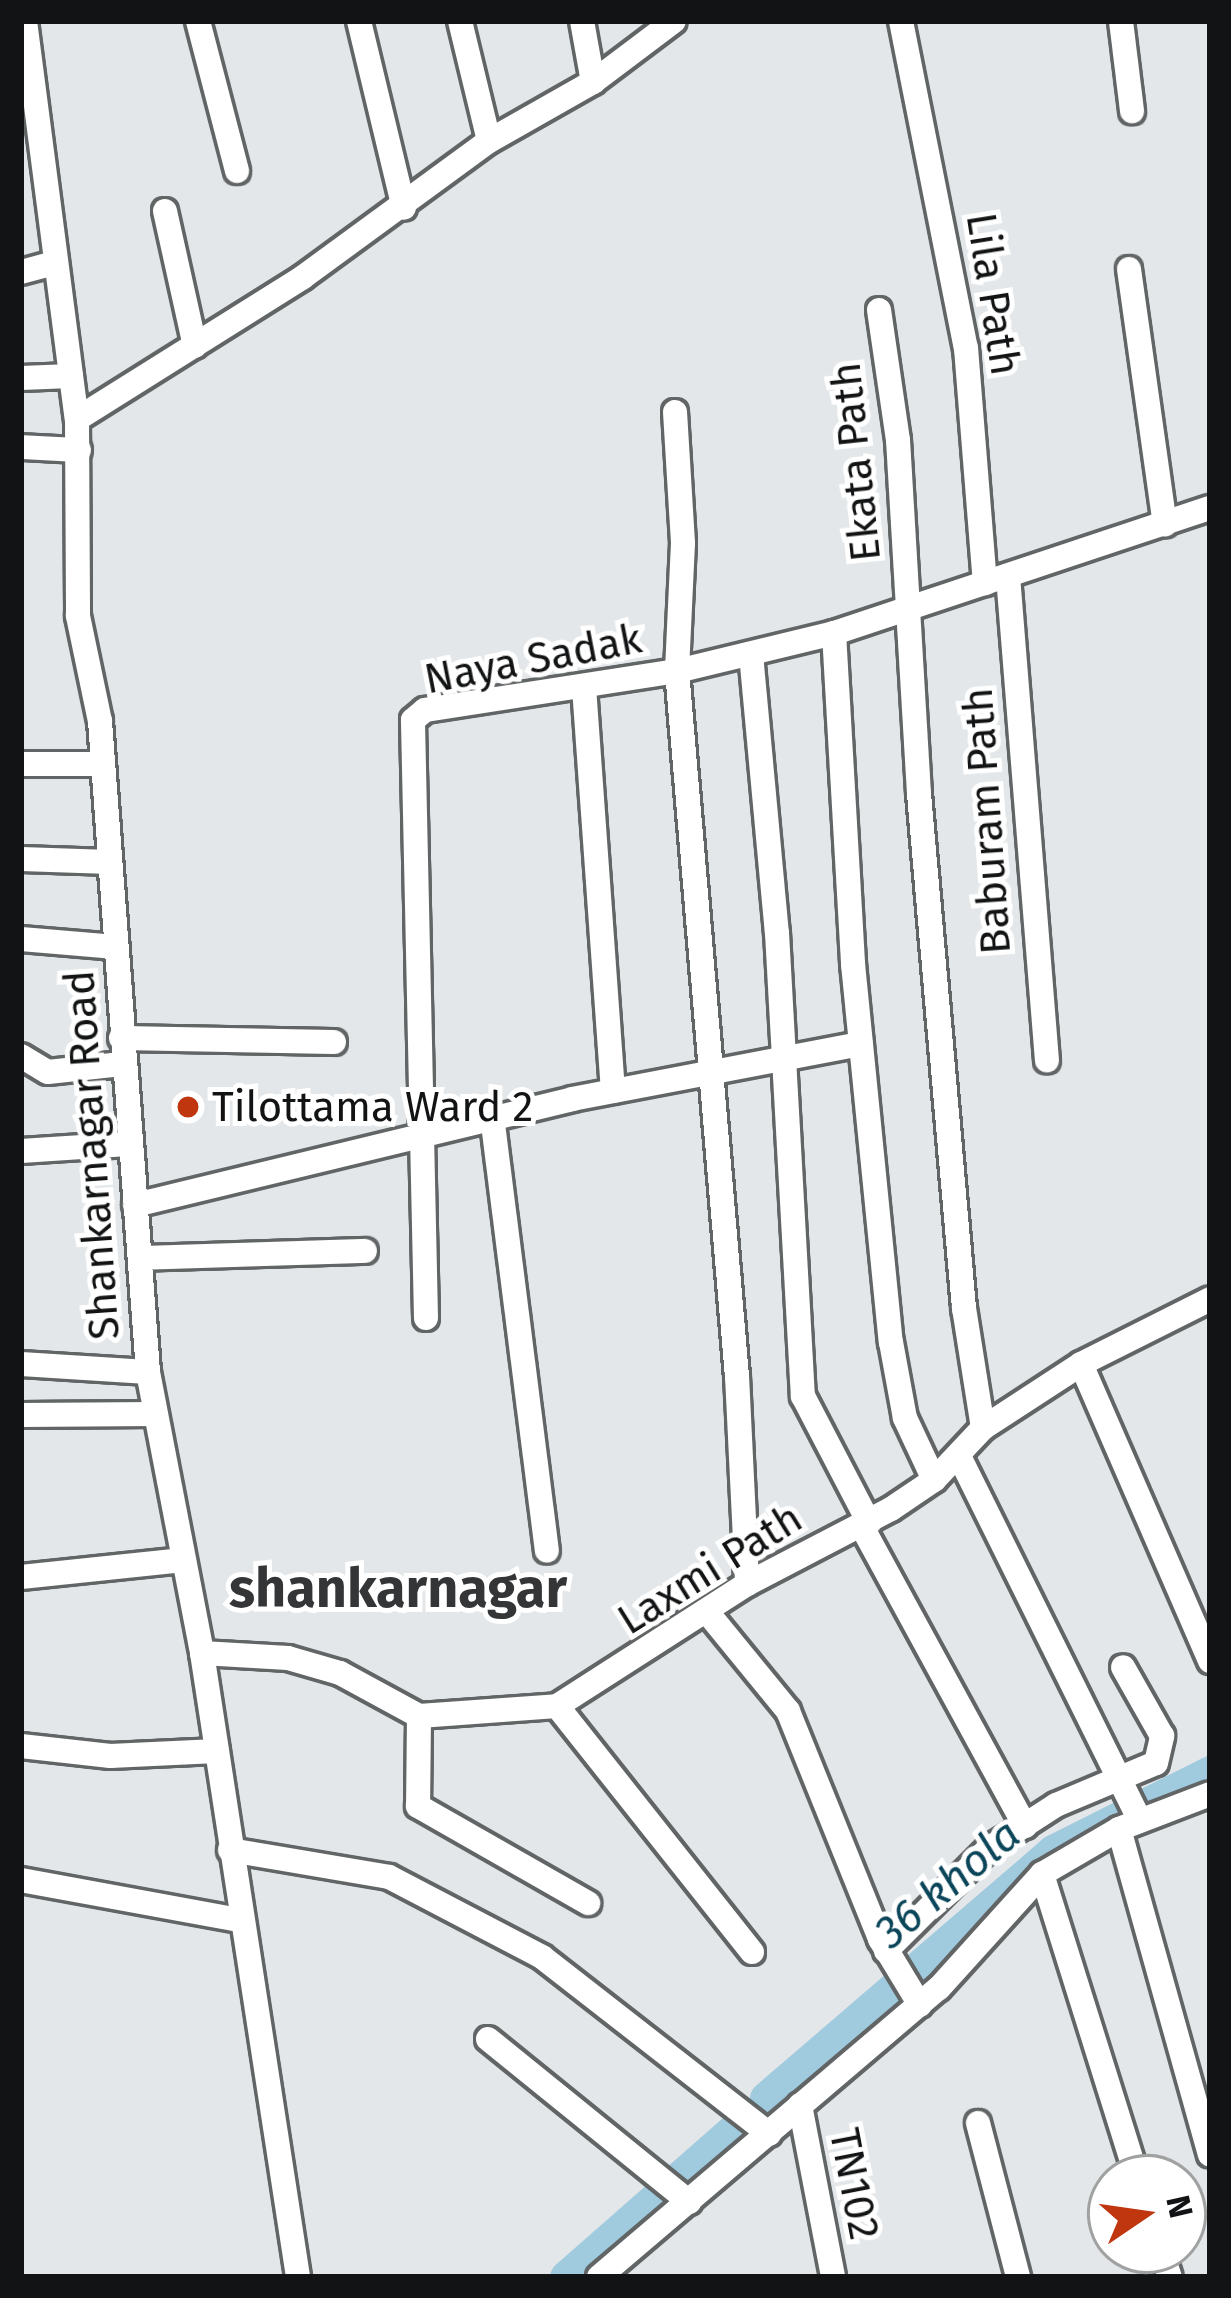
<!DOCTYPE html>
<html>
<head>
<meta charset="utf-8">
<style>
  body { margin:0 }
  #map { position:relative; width:1231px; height:2298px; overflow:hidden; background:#e3e7e9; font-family:"Fira Sans",sans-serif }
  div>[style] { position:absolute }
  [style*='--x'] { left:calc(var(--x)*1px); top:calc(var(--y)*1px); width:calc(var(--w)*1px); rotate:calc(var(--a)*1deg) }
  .river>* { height:33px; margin:-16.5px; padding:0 16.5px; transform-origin:16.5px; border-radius:16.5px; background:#a0cade }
  .roads { filter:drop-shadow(3px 0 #626566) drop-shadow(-3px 0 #626566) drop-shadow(0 3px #626566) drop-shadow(0 -3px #626566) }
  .minor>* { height:24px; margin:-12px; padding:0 12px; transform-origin:12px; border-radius:12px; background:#fff }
  .dots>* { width:33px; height:33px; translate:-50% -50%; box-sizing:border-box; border:6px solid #fff; border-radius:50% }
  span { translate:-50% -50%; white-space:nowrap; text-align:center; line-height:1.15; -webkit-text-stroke:10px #fff; paint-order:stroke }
  .street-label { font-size:42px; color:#121314 }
  .poi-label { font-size:42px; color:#121314 }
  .left { translate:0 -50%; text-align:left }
  .water-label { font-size:45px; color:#0a4559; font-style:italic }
  .district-label { font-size:54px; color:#333537; font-weight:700 }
  .frame { position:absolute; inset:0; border:24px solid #121314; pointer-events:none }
  .north { position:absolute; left:1087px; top:2154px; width:120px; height:120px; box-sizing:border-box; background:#fff; border:3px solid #a0a1a1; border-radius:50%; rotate:77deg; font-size:33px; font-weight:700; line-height:48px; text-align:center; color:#121314 }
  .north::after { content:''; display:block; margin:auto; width:42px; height:54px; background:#bf360f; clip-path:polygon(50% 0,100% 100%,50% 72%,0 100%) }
</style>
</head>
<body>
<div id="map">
  <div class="river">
    <i style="--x:766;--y:2098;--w:379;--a:-40.7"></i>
    <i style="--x:1053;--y:1851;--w:176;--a:-26.7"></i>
    <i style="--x:566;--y:2277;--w:232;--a:-41.3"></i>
  </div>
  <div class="roads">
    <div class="minor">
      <i style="--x:25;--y:21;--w:401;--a:82.6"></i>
      <i style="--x:77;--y:419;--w:197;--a:89.7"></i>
      <i style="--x:78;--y:616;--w:107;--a:78.2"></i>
      <i style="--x:100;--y:721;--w:653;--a:85.78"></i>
      <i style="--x:148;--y:1372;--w:286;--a:79.1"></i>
      <i style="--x:202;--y:1653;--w:631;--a:81.25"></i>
      <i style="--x:198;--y:21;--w:155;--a:75.4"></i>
      <i style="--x:359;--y:21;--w:192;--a:76.5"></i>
      <i style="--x:460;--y:21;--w:123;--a:76.4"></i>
      <i style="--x:582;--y:21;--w:62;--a:79.8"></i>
      <i style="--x:901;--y:21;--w:333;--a:78.8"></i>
      <i style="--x:966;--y:348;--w:236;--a:85.4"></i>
      <i style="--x:1121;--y:21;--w:91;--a:83"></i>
      <i style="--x:165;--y:211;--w:138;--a:77.5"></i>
      <i style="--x:1129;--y:269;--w:258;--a:82"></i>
      <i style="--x:21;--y:272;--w:34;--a:-15"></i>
      <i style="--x:879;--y:310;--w:131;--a:81.7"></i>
      <i style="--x:898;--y:440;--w:355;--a:86.6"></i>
      <i style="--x:919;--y:794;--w:516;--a:85"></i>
      <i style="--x:964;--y:1308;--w:121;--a:81"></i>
      <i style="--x:21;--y:378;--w:50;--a:-2.3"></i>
      <i style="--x:675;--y:412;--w:131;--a:86.5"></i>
      <i style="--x:683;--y:543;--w:128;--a:92.7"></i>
      <i style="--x:677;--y:671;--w:708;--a:85.14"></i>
      <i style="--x:737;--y:1376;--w:208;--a:87.2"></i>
      <i style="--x:77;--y:419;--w:267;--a:-32.1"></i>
      <i style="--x:303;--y:277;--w:230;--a:-36.2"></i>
      <i style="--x:489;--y:141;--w:120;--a:-29.6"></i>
      <i style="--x:593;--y:82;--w:101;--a:-37"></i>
      <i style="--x:21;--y:447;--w:58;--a:3"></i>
      <i style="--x:1008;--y:576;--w:486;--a:85.4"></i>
      <i style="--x:834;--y:633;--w:332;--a:86.7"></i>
      <i style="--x:853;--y:964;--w:380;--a:84.3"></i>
      <i style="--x:891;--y:1342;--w:77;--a:79.6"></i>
      <i style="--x:905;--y:1418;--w:68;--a:64.9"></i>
      <i style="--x:751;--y:654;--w:280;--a:84.7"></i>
      <i style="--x:777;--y:933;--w:464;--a:86.8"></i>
      <i style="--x:803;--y:1396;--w:143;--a:62.5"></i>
      <i style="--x:584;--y:687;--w:405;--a:85.9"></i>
      <i style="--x:21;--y:764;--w:82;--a:0"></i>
      <i style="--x:21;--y:859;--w:89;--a:1.9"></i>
      <i style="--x:21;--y:939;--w:95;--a:4.8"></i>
      <i style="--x:121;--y:1038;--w:213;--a:1.1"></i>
      <i style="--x:21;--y:1056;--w:31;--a:31"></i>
      <i style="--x:48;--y:1072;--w:74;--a:-6.2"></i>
      <i style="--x:493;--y:1124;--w:430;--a:82.8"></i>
      <i style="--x:21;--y:1151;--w:107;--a:-3.7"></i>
      <i style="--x:135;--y:1205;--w:450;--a:-13.6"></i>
      <i style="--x:572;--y:1099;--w:294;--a:-10.8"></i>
      <i style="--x:140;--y:1258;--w:225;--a:-1.8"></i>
      <i style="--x:426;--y:1318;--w:598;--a:-91.25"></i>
      <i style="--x:413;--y:720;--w:16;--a:-40"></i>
      <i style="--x:425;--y:710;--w:255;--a:-8.8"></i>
      <i style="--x:677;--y:671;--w:162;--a:-13.6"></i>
      <i style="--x:834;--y:633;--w:396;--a:-18.4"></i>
      <i style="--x:21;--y:1364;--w:127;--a:3.6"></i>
      <i style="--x:1081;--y:1364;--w:324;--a:66.5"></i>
      <i style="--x:21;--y:1415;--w:134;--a:-0.4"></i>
      <i style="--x:959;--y:1456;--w:407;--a:63.6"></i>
      <i style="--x:861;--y:1525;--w:343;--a:61.4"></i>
      <i style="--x:21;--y:1577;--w:163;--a:-6"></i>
      <i style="--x:707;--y:1612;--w:128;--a:50.7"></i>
      <i style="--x:788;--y:1711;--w:246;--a:68"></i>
      <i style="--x:880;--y:1939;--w:77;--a:58.8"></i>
      <i style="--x:202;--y:1653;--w:86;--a:3.3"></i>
      <i style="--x:288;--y:1658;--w:54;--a:16.1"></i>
      <i style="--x:340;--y:1673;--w:90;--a:28.6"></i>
      <i style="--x:419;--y:1716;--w:138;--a:-4.1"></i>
      <i style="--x:557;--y:1706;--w:226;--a:-32.7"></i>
      <i style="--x:747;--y:1584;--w:162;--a:-27.5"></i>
      <i style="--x:891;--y:1509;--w:52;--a:-34"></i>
      <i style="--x:934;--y:1480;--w:71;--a:-46.7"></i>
      <i style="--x:983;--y:1428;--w:117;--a:-33.1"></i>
      <i style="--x:1081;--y:1364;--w:144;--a:-26.7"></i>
      <i style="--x:557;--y:1706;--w:314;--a:51.6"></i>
      <i style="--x:419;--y:1716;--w:90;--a:90.6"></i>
      <i style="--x:418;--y:1806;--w:196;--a:29.7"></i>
      <i style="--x:21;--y:1746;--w:90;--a:6.4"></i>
      <i style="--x:110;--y:1756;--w:107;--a:-2.7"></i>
      <i style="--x:1119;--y:1829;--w:338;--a:74.4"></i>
      <i style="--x:230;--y:1850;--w:161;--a:9.6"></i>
      <i style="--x:389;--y:1877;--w:173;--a:27.6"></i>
      <i style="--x:542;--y:1957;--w:288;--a:37.9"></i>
      <i style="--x:1042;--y:1874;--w:318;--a:72.6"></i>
      <i style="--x:21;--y:1880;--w:222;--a:10.4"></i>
      <i style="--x:886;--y:1951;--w:144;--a:-45"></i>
      <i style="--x:988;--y:1849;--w:81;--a:-32.9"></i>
      <i style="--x:1056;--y:1805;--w:108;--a:-22.8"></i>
      <i style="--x:1156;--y:1763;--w:28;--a:-77"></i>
      <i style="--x:1162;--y:1736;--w:79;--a:-119.5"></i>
      <i style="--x:488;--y:2039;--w:259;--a:39"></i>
      <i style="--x:800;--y:2105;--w:175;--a:79.1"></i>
      <i style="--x:978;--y:2123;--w:159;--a:75.4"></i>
      <i style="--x:1161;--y:2250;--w:28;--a:72"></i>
      <i style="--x:599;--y:2277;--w:446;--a:-40.4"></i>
      <i style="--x:939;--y:1988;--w:154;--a:-47.9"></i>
      <i style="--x:1042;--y:1874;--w:89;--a:-30.3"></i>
      <i style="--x:1119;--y:1829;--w:97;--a:-21"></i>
    </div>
  </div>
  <div class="dots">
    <i style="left:188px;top:1107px;background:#bf360f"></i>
  </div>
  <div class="street-label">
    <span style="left:993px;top:294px;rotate:81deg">Lila Path</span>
    <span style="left:856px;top:462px;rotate:-96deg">Ekata Path</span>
    <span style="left:533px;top:659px;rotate:-11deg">Naya Sadak</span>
    <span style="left:987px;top:821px;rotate:-94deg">Baburam Path</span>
    <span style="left:92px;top:1155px;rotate:-94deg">Shankarnagar Road</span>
    <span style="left:710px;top:1569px;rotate:-32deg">Laxmi Path</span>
    <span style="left:854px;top:2184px;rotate:79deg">TN102</span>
  </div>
  <div class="poi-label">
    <span class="left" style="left:212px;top:1107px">Tilottama Ward 2</span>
  </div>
  <div class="water-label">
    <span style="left:948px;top:1884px;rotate:-40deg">36 khola</span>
  </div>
  <div class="district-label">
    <span style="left:398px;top:1589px">shankarnagar</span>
  </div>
  <div class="frame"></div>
  <div class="north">N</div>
</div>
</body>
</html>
